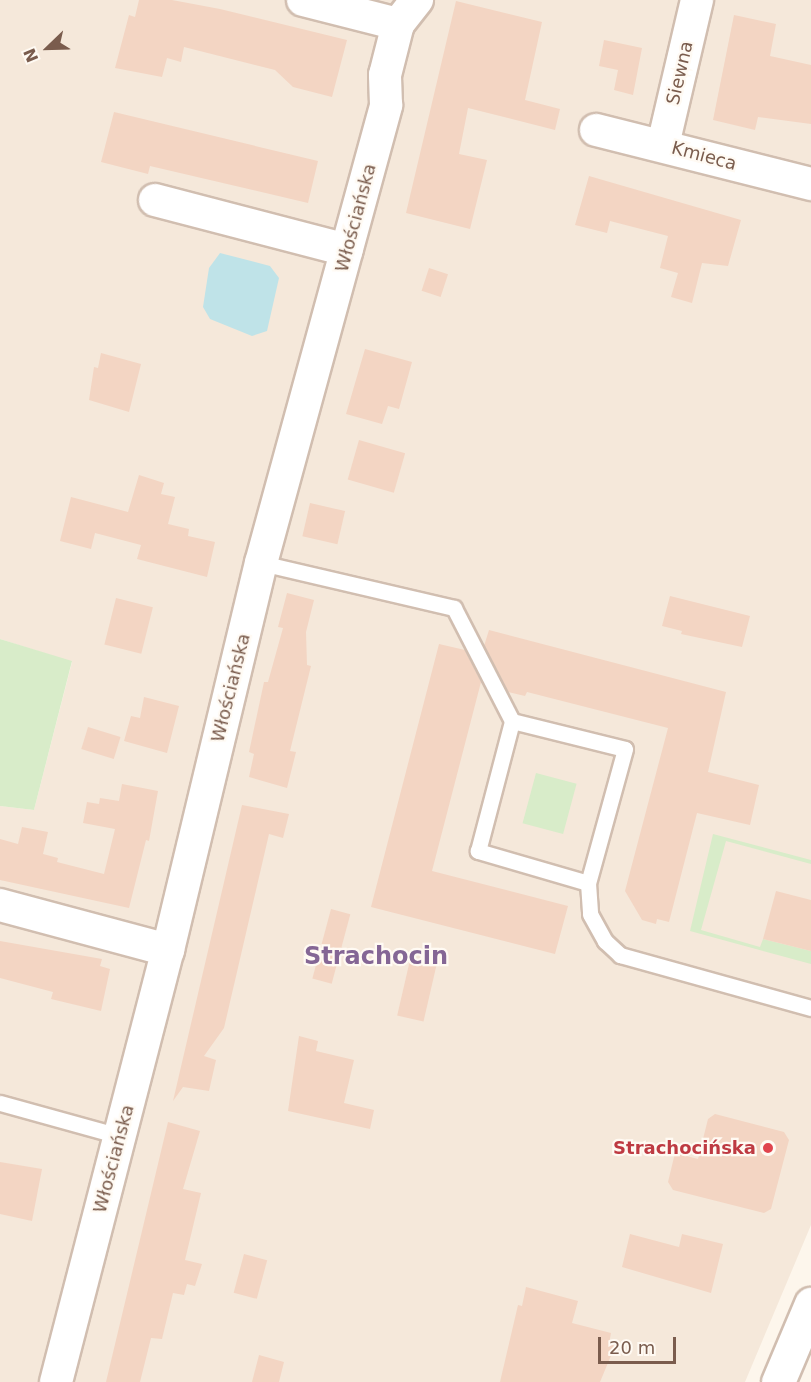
<!DOCTYPE html>
<html>
<head>
<meta charset="utf-8">
<style>
  body { margin:0 }
  #map { position:relative; width:811px; height:1382px; overflow:hidden; background:#fdf6ec; font-family:"DejaVu Sans",sans-serif }
  div>[style] { position:absolute }
  [style*='--x'] { left:calc(var(--x)*1px); top:calc(var(--y)*1px); width:calc(var(--w)*1px); rotate:calc(var(--a)*1deg) }
  .residential>* { inset:0; background:#f5e8da }
  .green>* { inset:0; background:#d8ecc9; transform-origin:0 0 }
  .water>* { inset:0; background:#bfe3e8 }
  .building>* { inset:0; background:#f3d5c3; transform-origin:0 0 }
  .roads { filter:drop-shadow(2px 0 #d1beb0) drop-shadow(-2px 0 #d1beb0) drop-shadow(0 2px #d1beb0) drop-shadow(0 -2px #d1beb0) }
  .service>* { height:15px; margin:-7.5px; padding:0 7.5px; transform-origin:7.5px; border-radius:7.5px; background:#fff }
  .minor>* { height:32px; margin:-16px; padding:0 16px; transform-origin:16px; border-radius:16px; background:#fff }
  .secondary>* { height:33px; margin:-16.5px; padding:0 16.5px; transform-origin:16.5px; border-radius:16.5px; background:#fff }
  .dots>* { width:16px; height:16px; translate:-50% -50%; box-sizing:border-box; border:3px solid #fffaf3; border-radius:50% }
  span { translate:-50% -50%; white-space:nowrap; text-align:center; line-height:1.15; -webkit-text-stroke:4.5px #fffaf3; paint-order:stroke }
  .street-label { font-size:18px; color:#7a5c4d }
  .health-label { font-size:18px; color:#be3a42; font-weight:700 }
  .right { translate:-100% -50%; text-align:right }
  .district-label { font-size:24px; color:#846695; font-weight:700 }
  .north { position:absolute; left:18px; top:18px; width:60px; height:60px; -webkit-text-stroke:4px #fffaf3; paint-order:stroke; rotate:247deg; font-size:16px; font-weight:700; line-height:24px; text-align:center; color:#7a5c4d }
  .north::after { content:''; display:block; margin:auto; width:21px; height:27px; background:#7a5c4d; clip-path:polygon(50% 0,100% 100%,50% 72%,0 100%) }
  .scale { position:absolute; left:598px; top:1337px; width:78px; height:27px; box-sizing:border-box; border:3px solid #7a5c4d; border-top:0; padding-left:8px; font-size:18px; line-height:21px; white-space:nowrap; color:#7a5c4d; -webkit-text-stroke:4px #fffaf3; paint-order:stroke }
</style>
</head>
<body>
<div id="map">
  <div class="residential">
    <i style="clip-path:polygon(0 0,811px 0,811px 1225px,745px 1382px,0 1382px,0 806px,34px 810px,72px 662px,0 639px)"></i>
  </div>
  <div class="green">
    <i style="clip-path:polygon(0 639px,72px 661px,34px 810px,0 806px)"></i>
    <i style="left:536px;top:773px;width:42px;height:52px;rotate:15deg"></i>
    <i style="clip-path:polygon(713px 834px,811px 860px,811px 864px,726px 841px,701px 930px,760px 947px,763px 939px,811px 951px,811px 964px,690px 931px)"></i>
  </div>
  <div class="water">
    <i style="clip-path:polygon(220px 253px,270px 266px,279px 278px,267px 331px,252px 336px,210px 319px,203px 307px,209px 268px)"></i>
  </div>
  <div class="building">
    <i style="clip-path:polygon(139px 0,172px 0,220px 9px,347px 40px,332px 97px,293px 87px,275px 70px,184px 47px,181px 62px,167px 58px,162px 77px,115px 68px,129px 15px,135px 17px)"></i>
    <i style="clip-path:polygon(456px 1px,542px 22px,525px 100px,560px 109px,555px 130px,468px 108px,459px 154px,487px 160px,470px 229px,406px 213px)"></i>
    <i style="clip-path:polygon(734px 15px,776px 24px,770px 56px,811px 65px,811px 124px,758px 117px,755px 130px,713px 120px)"></i>
    <i style="clip-path:polygon(604px 40px,642px 48px,633px 95px,614px 90px,618px 70px,599px 66px)"></i>
    <i style="clip-path:polygon(114px 112px,318px 161px,308px 203px,150px 166px,148px 174px,101px 162px)"></i>
    <i style="clip-path:polygon(589px 176px,741px 220px,728px 266px,702px 263px,692px 303px,671px 297px,678px 273px,660px 268px,668px 236px,610px 221px,607px 233px,575px 225px)"></i>
    <i style="left:429px;top:268px;width:20px;height:24px;rotate:18deg"></i>
    <i style="clip-path:polygon(365px 349px,412px 362px,399px 409px,388px 406px,382px 424px,346px 414px)"></i>
    <i style="clip-path:polygon(101px 353px,141px 364px,129px 412px,89px 400px,94px 367px,98px 368px)"></i>
    <i style="left:359px;top:440px;width:48px;height:41px;rotate:16deg"></i>
    <i style="clip-path:polygon(139px 475px,164px 483px,161px 494px,175px 497px,168px 524px,189px 529px,188px 536px,215px 542px,207px 577px,137px 559px,141px 545px,95px 533px,91px 549px,60px 541px,71px 497px,128px 512px)"></i>
    <i style="left:310px;top:503px;width:36px;height:34px;rotate:13deg"></i>
    <i style="clip-path:polygon(287px 593px,314px 600px,306px 632px,307px 665px,311px 666px,290px 751px,296px 752px,287px 788px,249px 777px,254px 754px,249px 752px,264px 682px,268px 682px,283px 628px,278px 627px)"></i>
    <i style="clip-path:polygon(670px 596px,750px 616px,742px 647px,681px 634px,682px 631px,662px 626px)"></i>
    <i style="left:116px;top:598px;width:38px;height:48px;rotate:14deg"></i>
    <i style="clip-path:polygon(489px 630px,726px 692px,708px 772px,759px 785px,750px 825px,697px 813px,669px 922px,657px 919px,656px 924px,642px 920px,625px 891px,668px 728px,527px 692px,525px 696px,508px 692px,484px 646px)"></i>
    <i style="clip-path:polygon(439px 644px,465px 650px,481px 682px,432px 871px,568px 906px,555px 954px,371px 907px)"></i>
    <i style="clip-path:polygon(144px 697px,179px 706px,167px 753px,124px 741px,131px 716px,140px 718px)"></i>
    <i style="left:88px;top:727px;width:34px;height:23px;rotate:17deg"></i>
    <i style="clip-path:polygon(122px 784px,158px 791px,149px 841px,146px 840px,129px 908px,0 880px,0 839px,18px 844px,22px 827px,48px 832px,43px 854px,58px 858px,57px 862px,104px 874px,115px 829px,83px 823px,87px 802px,99px 804px,100px 798px,119px 801px)"></i>
    <i style="clip-path:polygon(242px 805px,289px 814px,283px 838px,269px 834px,224px 1028px,204px 1056px,216px 1060px,209px 1091px,183px 1087px,173px 1101px)"></i>
    <i style="clip-path:polygon(776px 891px,811px 900px,811px 951px,763px 939px)"></i>
    <i style="left:331px;top:909px;width:20px;height:72px;rotate:15deg"></i>
    <i style="clip-path:polygon(0 941px,102px 959px,100px 966px,110px 969px,101px 1011px,51px 999px,53px 992px,0 978px)"></i>
    <i style="left:410px;top:960px;width:27px;height:57px;rotate:13deg"></i>
    <i style="clip-path:polygon(299px 1036px,318px 1041px,316px 1051px,354px 1060px,344px 1103px,374px 1110px,370px 1129px,288px 1111px)"></i>
    <i style="clip-path:polygon(715px 1114px,784px 1132px,789px 1140px,771px 1209px,764px 1213px,673px 1190px,668px 1182px,675px 1153px,698px 1159px,708px 1119px)"></i>
    <i style="clip-path:polygon(168px 1122px,200px 1131px,183px 1189px,201px 1193px,185px 1260px,202px 1264px,195px 1286px,187px 1284px,184px 1295px,173px 1293px,162px 1339px,151px 1338px,140px 1382px,106px 1382px)"></i>
    <i style="clip-path:polygon(0 1162px,42px 1169px,32px 1221px,0 1214px)"></i>
    <i style="clip-path:polygon(630px 1234px,679px 1247px,682px 1234px,723px 1244px,711px 1293px,622px 1267px)"></i>
    <i style="left:244px;top:1254px;width:24px;height:40px;rotate:15deg"></i>
    <i style="clip-path:polygon(526px 1287px,578px 1301px,572px 1323px,611px 1333px,609px 1344px,615px 1346px,600px 1382px,500px 1382px,518px 1305px,522px 1306px)"></i>
    <i style="clip-path:polygon(259px 1355px,284px 1362px,279px 1382px,252px 1382px)"></i>
  </div>
  <div class="roads">
    <div class="service">
      <i style="--x:261;--y:563;--w:198;--a:13.1"></i>
      <i style="--x:454;--y:608;--w:127;--a:62.8"></i>
      <i style="--x:588;--y:883;--w:115;--a:-163.8"></i>
      <i style="--x:478;--y:851;--w:134;--a:-75.3"></i>
      <i style="--x:512;--y:721;--w:116;--a:13.9"></i>
      <i style="--x:625;--y:749;--w:139;--a:105.4"></i>
      <i style="--x:588;--y:883;--w:31;--a:86"></i>
      <i style="--x:590;--y:914;--w:31;--a:61"></i>
      <i style="--x:605;--y:941;--w:21;--a:43"></i>
      <i style="--x:620;--y:955;--w:198;--a:15.5"></i>
      <i style="--x:0;--y:1103;--w:124;--a:15.4"></i>
    </div>
    <div class="minor">
      <i style="--x:303;--y:0;--w:98;--a:14.2"></i>
      <i style="--x:596;--y:130;--w:222;--a:14.1"></i>
      <i style="--x:663;--y:145;--w:149;--a:-76.8"></i>
      <i style="--x:155;--y:200;--w:198;--a:14.6"></i>
      <i style="--x:0;--y:905;--w:174;--a:15"></i>
      <i style="--x:56;--y:1382;--w:446;--a:-75.5"></i>
      <i style="--x:168;--y:950;--w:398;--a:-76.5"></i>
      <i style="--x:261;--y:563;--w:475;--a:-74.7"></i>
      <i style="--x:386;--y:105;--w:30;--a:-92"></i>
      <i style="--x:385;--y:75;--w:53;--a:-75.7"></i>
      <i style="--x:398;--y:24;--w:31;--a:-52"></i>
    </div>
    <div class="secondary">
      <i style="--x:778;--y:1382;--w:85;--a:-67.1"></i>
    </div>
  </div>
  <div class="dots">
    <i style="left:768px;top:1148px;background:#e0444e"></i>
  </div>
  <div class="street-label">
    <span style="left:680px;top:73px;rotate:-77deg">Siewna</span>
    <span style="left:704px;top:156px;rotate:15deg">Kmieca</span>
    <span style="left:356px;top:218px;rotate:-75deg">Włościańska</span>
    <span style="left:231px;top:688px;rotate:-76deg">Włościańska</span>
    <span style="left:114px;top:1159px;rotate:-75deg">Włościańska</span>
  </div>
  <div class="health-label">
    <span class="right" style="left:756px;top:1148px">Strachocińska</span>
  </div>
  <div class="district-label">
    <span style="left:376px;top:957px">Strachocin</span>
  </div>
  <div class="north">N</div>
  <div class="scale">20 m</div>
</div>
</body>
</html>
